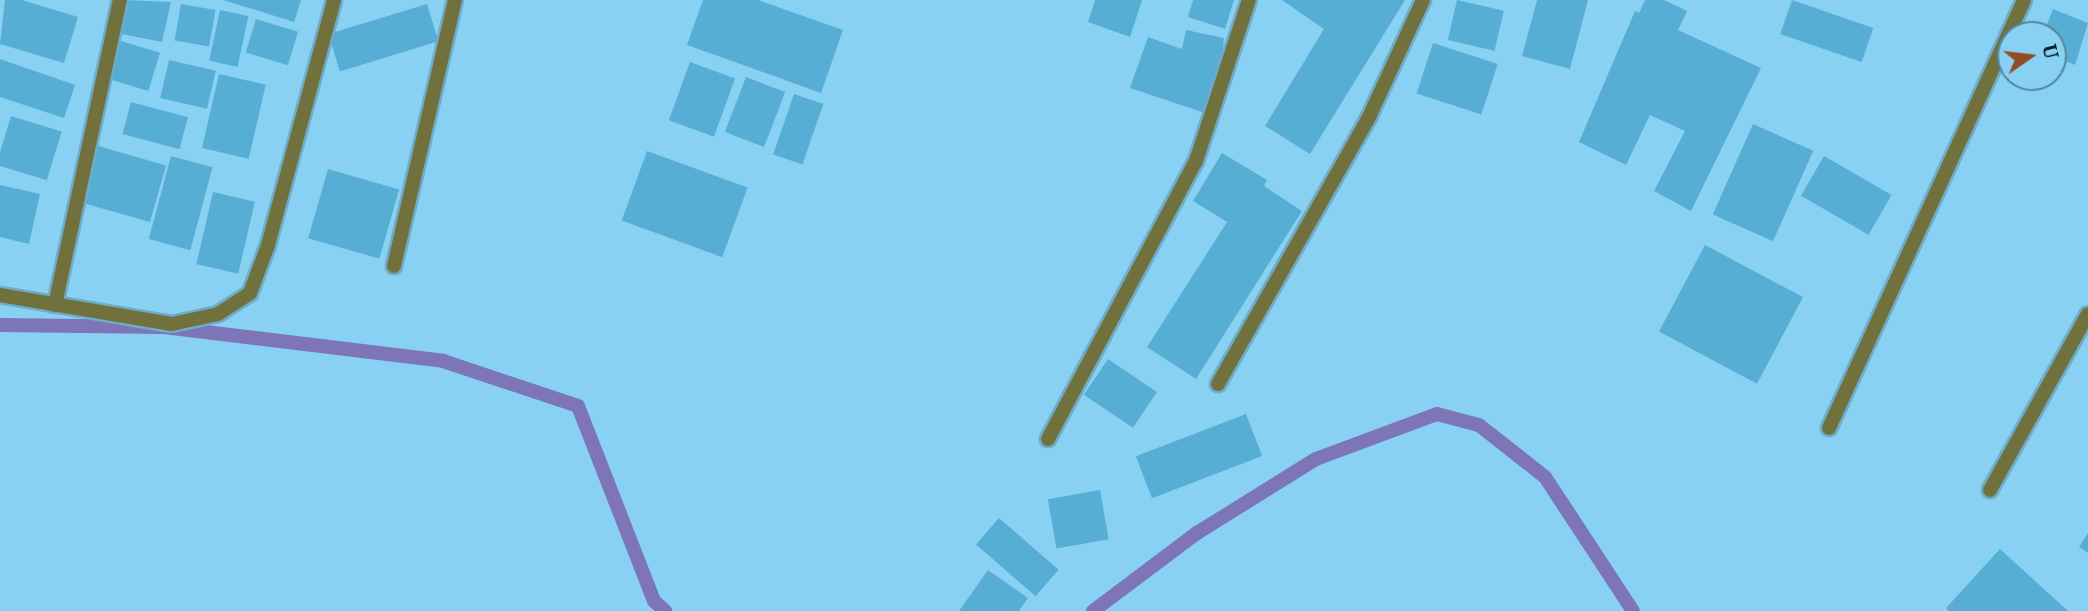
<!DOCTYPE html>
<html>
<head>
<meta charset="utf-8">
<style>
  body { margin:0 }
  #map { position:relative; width:2088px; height:611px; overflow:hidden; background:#89d1f2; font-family:"Noto Serif",serif }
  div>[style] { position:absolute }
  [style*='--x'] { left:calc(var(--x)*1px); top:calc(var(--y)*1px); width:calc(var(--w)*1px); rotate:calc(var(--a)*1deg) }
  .stream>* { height:14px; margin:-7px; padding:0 7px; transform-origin:7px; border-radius:7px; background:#7d75b8 }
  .building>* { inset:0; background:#56aed5; transform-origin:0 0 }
  .roads { filter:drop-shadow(2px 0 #6eacc9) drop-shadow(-2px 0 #6eacc9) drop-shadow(0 2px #6eacc9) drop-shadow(0 -2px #6eacc9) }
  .minor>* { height:14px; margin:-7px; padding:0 7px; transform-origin:7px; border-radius:7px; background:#71713e }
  span { translate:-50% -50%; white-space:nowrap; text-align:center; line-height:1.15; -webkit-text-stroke:5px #89d1f2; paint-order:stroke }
  .north { position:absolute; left:1997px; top:21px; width:70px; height:70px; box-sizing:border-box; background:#89d1f2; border:2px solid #5287a0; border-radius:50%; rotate:76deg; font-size:19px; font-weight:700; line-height:28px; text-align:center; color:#001824 }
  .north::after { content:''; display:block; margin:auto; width:24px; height:32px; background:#924d23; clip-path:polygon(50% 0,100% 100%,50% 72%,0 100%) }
</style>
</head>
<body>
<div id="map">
  <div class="stream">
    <i style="--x:0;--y:325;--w:164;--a:0.7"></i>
    <i style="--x:164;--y:327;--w:281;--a:6.9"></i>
    <i style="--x:443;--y:361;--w:142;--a:18.4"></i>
    <i style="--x:578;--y:406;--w:209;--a:68.7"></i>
    <i style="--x:654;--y:601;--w:15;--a:42"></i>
    <i style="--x:1093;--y:611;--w:130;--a:-36.9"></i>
    <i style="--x:1197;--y:533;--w:140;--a:-31.9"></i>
    <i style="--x:1316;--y:459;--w:129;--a:-20.4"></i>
    <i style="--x:1437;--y:414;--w:43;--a:14.7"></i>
    <i style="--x:1479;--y:425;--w:84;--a:38.2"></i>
    <i style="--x:1545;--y:477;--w:160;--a:56.7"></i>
  </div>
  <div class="building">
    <i style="clip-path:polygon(5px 0,22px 0,78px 17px,64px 63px,0 44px)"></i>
    <i style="clip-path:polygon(124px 0,171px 2px,162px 42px,117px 33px)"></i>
    <i style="clip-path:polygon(223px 0,301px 0,294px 22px)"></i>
    <i style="clip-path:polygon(703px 0,758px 0,843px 30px,821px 93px,687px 45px)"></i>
    <i style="clip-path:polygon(1095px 0,1142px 0,1130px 37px,1088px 22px)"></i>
    <i style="clip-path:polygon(1193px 0,1234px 0,1225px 29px,1188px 17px)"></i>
    <i style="clip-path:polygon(1282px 0,1405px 0,1310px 154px,1265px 126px,1324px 29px)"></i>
    <i style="left:1457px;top:0;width:48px;height:41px;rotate:13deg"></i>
    <i style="clip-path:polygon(1537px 0,1588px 0,1570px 69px,1522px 56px)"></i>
    <i style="clip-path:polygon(1645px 0,1664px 0,1687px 11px,1678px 30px,1761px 68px,1691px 211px,1654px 191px,1685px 131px,1650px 115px,1626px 165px,1579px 142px,1635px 11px,1639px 13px)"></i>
    <i style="left:1792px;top:0;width:86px;height:36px;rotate:19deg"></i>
    <i style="left:181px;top:4px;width:35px;height:37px;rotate:10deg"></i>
    <i style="left:427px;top:4px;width:39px;height:103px;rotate:73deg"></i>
    <i style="clip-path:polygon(2053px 9px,2088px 23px,2075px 65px,2053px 56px,2053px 35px,2043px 35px)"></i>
    <i style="left:220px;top:10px;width:29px;height:52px;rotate:12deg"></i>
    <i style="left:256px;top:19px;width:44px;height:35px;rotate:17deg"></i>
    <i style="clip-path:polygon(1186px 30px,1224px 38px,1222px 63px,1205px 113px,1130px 88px,1148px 37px,1182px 49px)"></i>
    <i style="left:118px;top:40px;width:44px;height:40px;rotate:17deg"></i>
    <i style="left:1433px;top:43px;width:68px;height:53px;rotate:18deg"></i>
    <i style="clip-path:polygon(0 59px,75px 85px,64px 118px,0 97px)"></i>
    <i style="left:169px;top:60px;width:48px;height:39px;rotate:13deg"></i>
    <i style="left:690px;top:62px;width:48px;height:62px;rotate:20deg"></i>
    <i style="left:219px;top:74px;width:48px;height:76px;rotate:13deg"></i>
    <i style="left:746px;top:77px;width:42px;height:59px;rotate:21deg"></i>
    <i style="left:794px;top:94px;width:31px;height:64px;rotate:19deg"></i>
    <i style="left:131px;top:102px;width:59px;height:33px;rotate:15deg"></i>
    <i style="left:11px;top:116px;width:53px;height:51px;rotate:17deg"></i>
    <i style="left:1753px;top:124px;width:66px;height:99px;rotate:24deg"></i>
    <i style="left:95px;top:145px;width:74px;height:59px;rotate:16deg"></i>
    <i style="left:647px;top:151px;width:107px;height:74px;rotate:20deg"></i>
    <i style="clip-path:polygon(1222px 153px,1267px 180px,1264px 186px,1302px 211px,1196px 379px,1147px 347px,1227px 222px,1193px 201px)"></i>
    <i style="left:171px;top:156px;width:43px;height:86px;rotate:15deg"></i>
    <i style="left:1824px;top:156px;width:78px;height:46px;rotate:30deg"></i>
    <i style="left:328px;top:169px;width:74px;height:72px;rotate:16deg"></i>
    <i style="clip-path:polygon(0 185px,40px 194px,29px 244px,0 237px)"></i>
    <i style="left:213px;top:192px;width:43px;height:74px;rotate:13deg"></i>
    <i style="left:1705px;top:245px;width:111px;height:98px;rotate:28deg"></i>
    <i style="left:1108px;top:359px;width:59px;height:43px;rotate:34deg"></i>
    <i style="left:1246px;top:414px;width:45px;height:118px;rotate:69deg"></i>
    <i style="left:1100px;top:490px;width:50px;height:53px;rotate:80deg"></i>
    <i style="left:999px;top:518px;width:79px;height:35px;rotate:41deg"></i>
    <i style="clip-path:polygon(2088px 533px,2088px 553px,2079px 547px)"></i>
    <i style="clip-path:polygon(2000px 549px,2068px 611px,1949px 611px,1946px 608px)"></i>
    <i style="clip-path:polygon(988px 570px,1028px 598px,1019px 611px,959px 611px)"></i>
  </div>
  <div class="roads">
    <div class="minor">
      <i style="--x:394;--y:266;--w:273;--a:-77.1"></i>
      <i style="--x:0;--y:295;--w:174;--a:9.6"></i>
      <i style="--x:172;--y:324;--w:47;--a:-12.3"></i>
      <i style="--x:218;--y:314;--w:38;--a:-33"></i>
      <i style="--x:250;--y:293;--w:51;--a:-69.4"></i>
      <i style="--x:268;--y:245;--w:254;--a:-74.9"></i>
      <i style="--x:55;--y:305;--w:312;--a:-78"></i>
      <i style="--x:1218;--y:384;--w:307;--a:-60.5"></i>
      <i style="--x:1369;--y:117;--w:129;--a:-65.2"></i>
      <i style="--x:1829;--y:428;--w:470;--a:-65.5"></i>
      <i style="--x:1048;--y:439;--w:315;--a:-62"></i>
      <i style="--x:1196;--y:161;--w:169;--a:-71.8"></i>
      <i style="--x:1990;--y:490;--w:201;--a:-60.9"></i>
    </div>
  </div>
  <div class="north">U</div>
</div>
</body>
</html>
